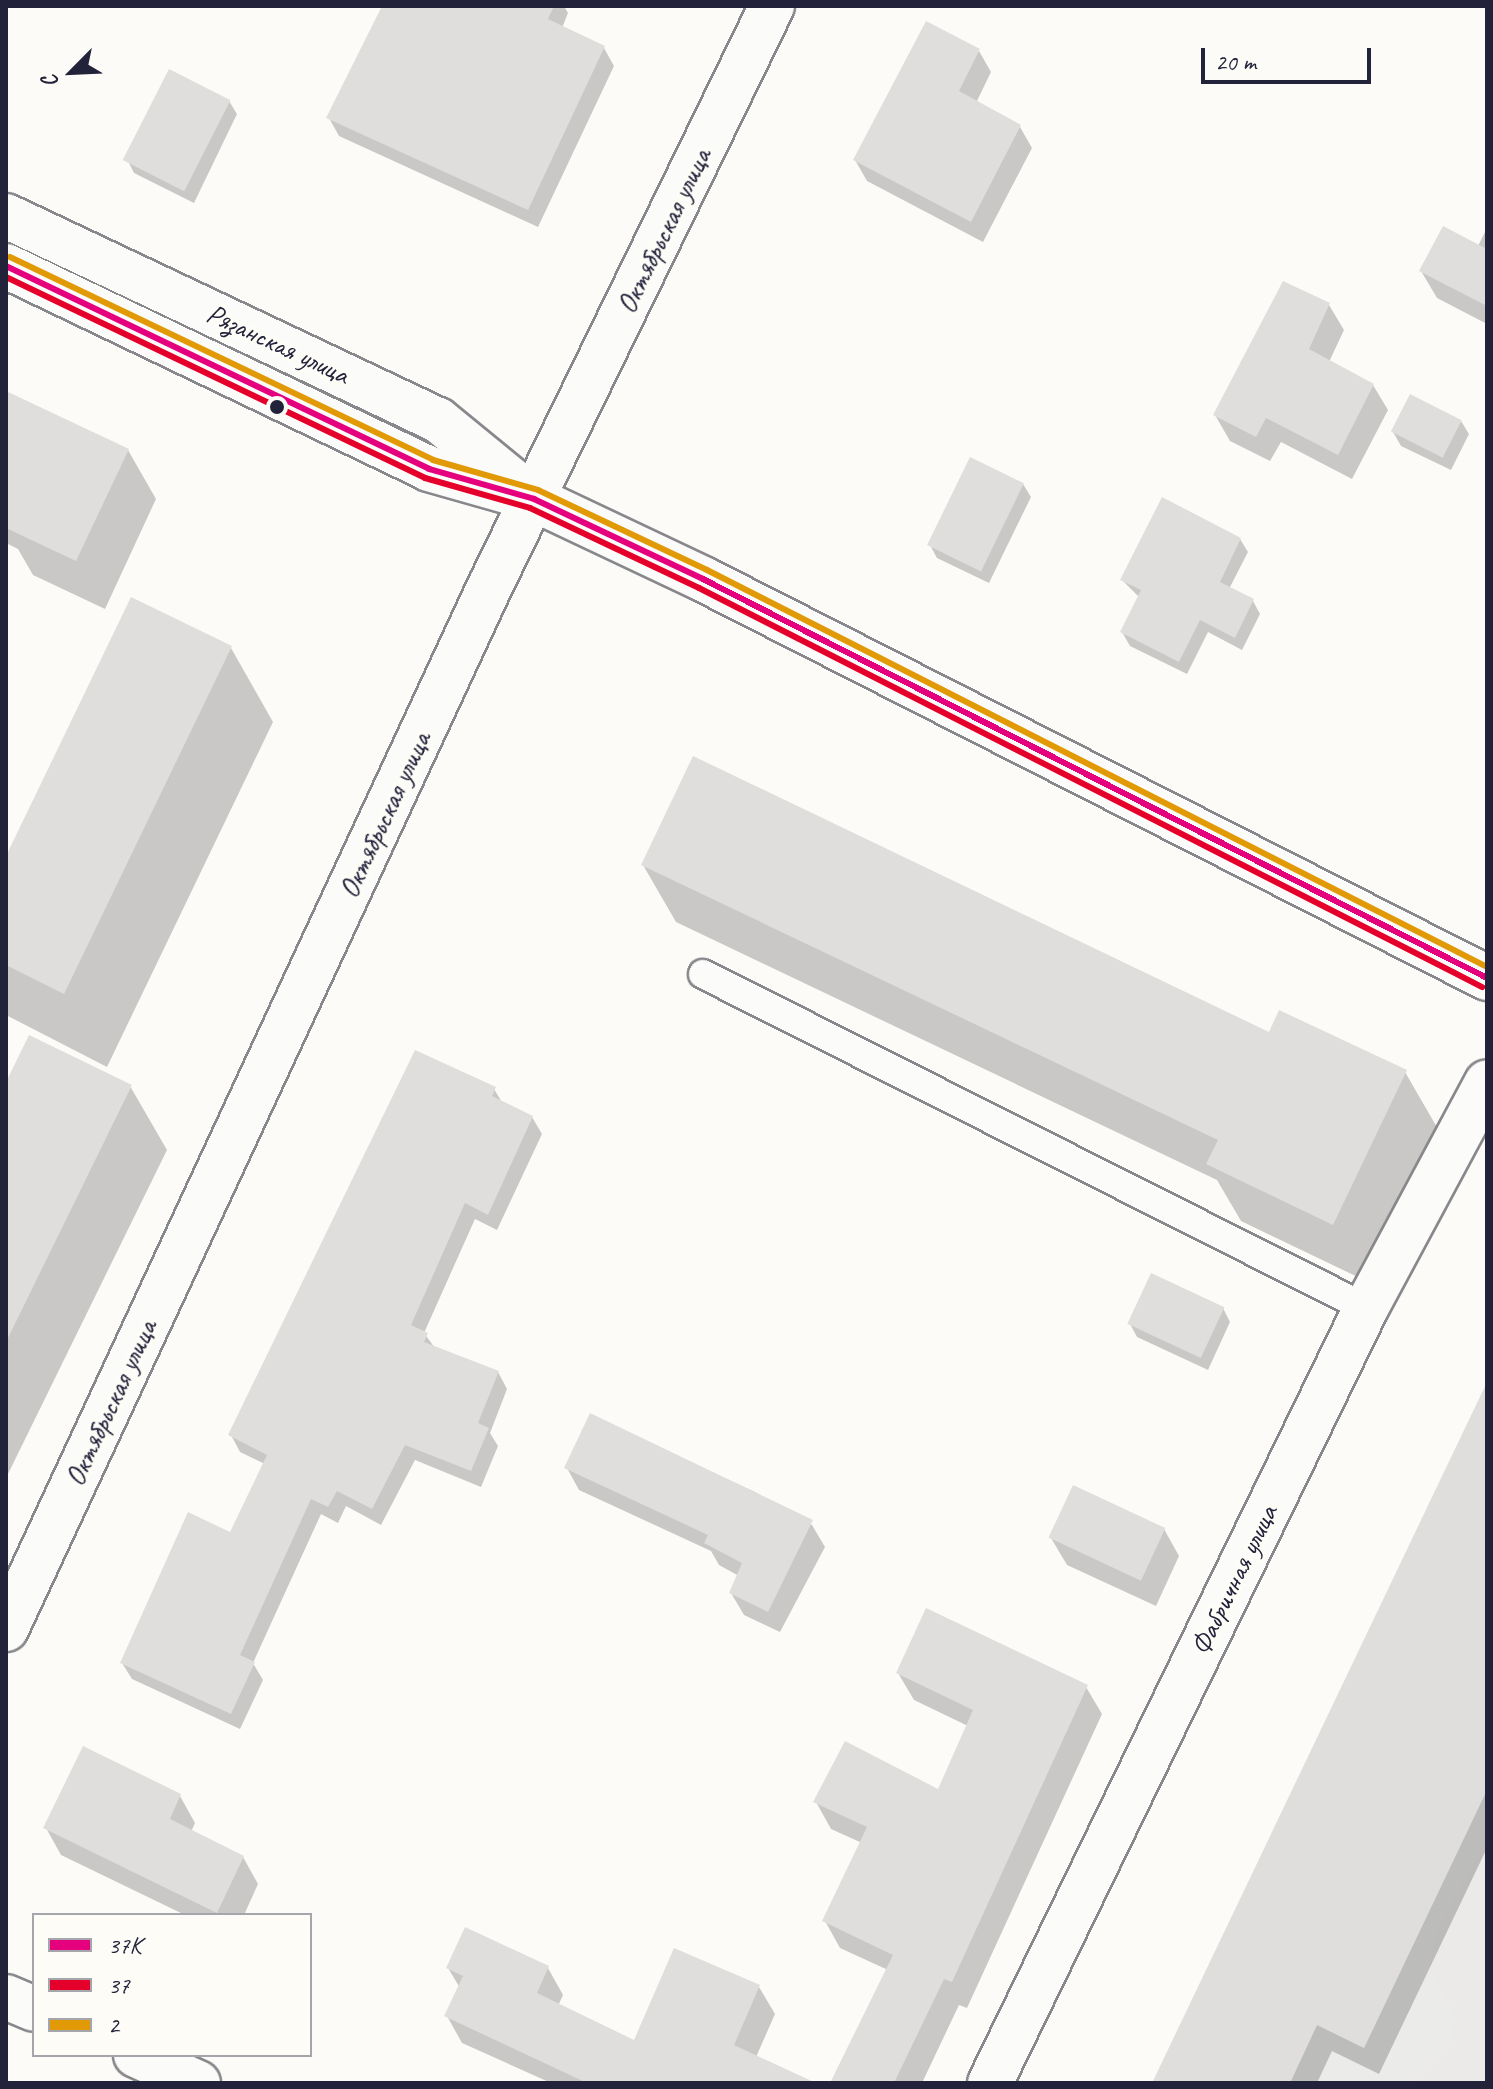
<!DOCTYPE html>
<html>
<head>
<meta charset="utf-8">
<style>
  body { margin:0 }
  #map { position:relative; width:1493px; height:2089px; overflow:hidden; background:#fcfbf8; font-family:Caveat,sans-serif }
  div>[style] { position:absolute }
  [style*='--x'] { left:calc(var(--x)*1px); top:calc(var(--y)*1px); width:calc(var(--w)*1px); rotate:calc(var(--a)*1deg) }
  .built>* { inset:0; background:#ebebe9 }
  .green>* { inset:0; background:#ebeae8 }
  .shadow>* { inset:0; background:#0003 }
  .building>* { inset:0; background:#dfdedd; transform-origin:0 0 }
  .roads { filter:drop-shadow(2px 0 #88888c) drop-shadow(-2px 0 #88888c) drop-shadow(0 2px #88888c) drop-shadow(0 -2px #88888c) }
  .service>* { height:28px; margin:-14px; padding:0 14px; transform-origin:14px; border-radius:14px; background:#fbfbf9 }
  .minor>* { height:44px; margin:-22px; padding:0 22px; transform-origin:22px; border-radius:22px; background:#fbfbf9 }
  .tertiary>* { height:44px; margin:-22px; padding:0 22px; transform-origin:22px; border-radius:22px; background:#fbfbf9 }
  .secondary>* { height:44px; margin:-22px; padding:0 22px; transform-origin:22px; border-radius:22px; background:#fbfbf9 }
  .bus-1>* { height:6px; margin:-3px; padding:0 3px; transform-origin:3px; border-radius:3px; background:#e5007d }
  .bus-2>* { height:6px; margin:-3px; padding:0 3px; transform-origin:3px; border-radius:3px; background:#e4002b }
  .bus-3>* { height:6px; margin:-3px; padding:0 3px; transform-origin:3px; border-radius:3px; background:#e29906 }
  .dots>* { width:22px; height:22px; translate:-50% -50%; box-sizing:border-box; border:4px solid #fdfcf7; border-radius:50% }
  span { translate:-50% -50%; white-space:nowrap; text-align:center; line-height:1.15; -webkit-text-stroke:8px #fdfcf7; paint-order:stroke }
  .street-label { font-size:28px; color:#22223b }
  .frame { position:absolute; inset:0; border:8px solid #22223b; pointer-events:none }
  .legend { position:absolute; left:32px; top:1913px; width:280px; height:144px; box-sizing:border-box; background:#fdfcf7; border:2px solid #a5a5ac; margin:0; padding:10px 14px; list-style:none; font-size:24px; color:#22223b }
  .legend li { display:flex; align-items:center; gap:16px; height:40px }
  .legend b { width:40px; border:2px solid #a5a5ac }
  .north { position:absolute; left:32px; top:32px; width:80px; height:80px; -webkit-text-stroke:6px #fdfcf7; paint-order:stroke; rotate:246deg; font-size:22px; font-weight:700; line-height:32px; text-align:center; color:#22223b }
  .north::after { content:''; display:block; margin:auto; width:28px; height:36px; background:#22223b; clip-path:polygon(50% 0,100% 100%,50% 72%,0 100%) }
  .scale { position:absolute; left:1201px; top:48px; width:170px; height:36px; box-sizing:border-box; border:4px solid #22223b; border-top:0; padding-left:10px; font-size:24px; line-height:28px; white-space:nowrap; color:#22223b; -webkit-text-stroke:6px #fdfcf7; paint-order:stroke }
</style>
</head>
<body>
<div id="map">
  <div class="built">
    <i style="clip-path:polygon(1487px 1790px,1487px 2083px,1290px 2083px,1317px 2025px,1364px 2048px)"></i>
  </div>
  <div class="green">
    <i style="clip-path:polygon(1487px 1837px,1487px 2083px,1408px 2083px,1453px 2038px,1456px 2016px,1428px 1969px,1438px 1931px)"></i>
  </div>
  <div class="shadow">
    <i style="clip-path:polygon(431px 6px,564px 6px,568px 13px,562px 28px,604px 48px,614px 66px,538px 227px,339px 136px,329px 118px)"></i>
    <i style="clip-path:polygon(979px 51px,991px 72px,976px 103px,1020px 127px,1032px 148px,983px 242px,867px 181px,855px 160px)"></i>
    <i style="clip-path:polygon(229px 101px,237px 114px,194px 203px,134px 173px,127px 159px)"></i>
    <i style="clip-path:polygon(1487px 228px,1487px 324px,1437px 298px,1421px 271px,1478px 246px)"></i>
    <i style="clip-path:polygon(1329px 305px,1344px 330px,1329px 362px,1373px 385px,1388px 410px,1352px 479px,1281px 442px,1270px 461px,1230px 441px,1215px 415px)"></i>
    <i style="clip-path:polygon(6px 393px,128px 450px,156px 499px,105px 609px,33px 575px,18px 549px,6px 543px)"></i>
    <i style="clip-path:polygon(1461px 421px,1469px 434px,1451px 470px,1401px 446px,1393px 432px)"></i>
    <i style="clip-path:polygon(1023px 484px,1031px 497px,989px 583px,937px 558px,930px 545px)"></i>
    <i style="clip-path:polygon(1240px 539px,1248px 552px,1229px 589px,1253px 601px,1260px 614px,1242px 650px,1208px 632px,1187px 674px,1130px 646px,1122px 632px,1140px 598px,1122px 580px)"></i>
    <i style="clip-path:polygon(231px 648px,273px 722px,107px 1067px,6px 1015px,6px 860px)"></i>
    <i style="clip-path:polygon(643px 865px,1405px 1072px,1438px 1129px,1366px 1281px,1241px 1221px,1217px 1180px,676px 922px)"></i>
    <i style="clip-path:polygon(130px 1086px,167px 1150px,6px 1478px,6px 1087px)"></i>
    <i style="clip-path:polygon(494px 1089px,503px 1104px,532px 1117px,542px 1134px,497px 1230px,475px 1219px,424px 1333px,435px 1348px,498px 1372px,507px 1389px,490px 1433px,498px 1446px,481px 1487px,415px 1460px,381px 1525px,346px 1506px,338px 1523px,321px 1514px,253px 1663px,263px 1680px,240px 1729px,132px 1679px,122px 1663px,231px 1534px,265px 1464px,240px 1452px,231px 1435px)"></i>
    <i style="clip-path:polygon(1223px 1308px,1230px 1322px,1208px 1370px,1137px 1337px,1130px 1324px)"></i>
    <i style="clip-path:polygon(1487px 1386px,1487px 1848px,1379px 2074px,1332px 2051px,1317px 2083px,1154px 2083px)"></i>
    <i style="clip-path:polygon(591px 1416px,755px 1492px,812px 1525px,825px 1547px,780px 1632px,744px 1615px,731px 1593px,739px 1576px,719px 1565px,711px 1551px,579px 1490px,567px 1468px)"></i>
    <i style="clip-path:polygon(1164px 1529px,1179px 1556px,1156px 1606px,1067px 1565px,1051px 1538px)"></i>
    <i style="clip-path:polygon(898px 1673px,1086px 1687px,1102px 1714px,967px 2008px,959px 2005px,922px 2083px,833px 2083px,888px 1970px,840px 1948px,825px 1921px,862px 1843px,831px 1829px,816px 1802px,939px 1791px,968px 1726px,914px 1700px)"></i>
    <i style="clip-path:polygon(180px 1796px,195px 1823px,191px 1832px,243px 1857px,258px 1884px,244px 1915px,185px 1915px,61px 1855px,46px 1828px)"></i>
    <i style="clip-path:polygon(448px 1968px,548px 1968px,563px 1995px,558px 2006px,635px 2043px,759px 1987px,775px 2014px,756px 2057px,812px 2083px,551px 2083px,462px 2043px,447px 2016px,460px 1988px)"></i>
  </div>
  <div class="building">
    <i style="clip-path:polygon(382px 6px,554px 6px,548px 19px,605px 46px,528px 210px,326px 118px)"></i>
    <i style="clip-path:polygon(926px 21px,980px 49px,959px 91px,1021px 125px,971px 222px,853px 160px)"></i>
    <i style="left:169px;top:69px;width:69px;height:102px;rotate:27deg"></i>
    <i style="clip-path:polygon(1443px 226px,1487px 249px,1487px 306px,1419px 271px)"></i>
    <i style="clip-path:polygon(1283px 281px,1330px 303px,1309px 349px,1374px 384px,1338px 455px,1266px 418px,1256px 437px,1213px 415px)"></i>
    <i style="clip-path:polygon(6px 391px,129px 449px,76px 561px,6px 528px)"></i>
    <i style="left:1410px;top:394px;width:58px;height:42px;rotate:27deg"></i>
    <i style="left:970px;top:457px;width:60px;height:98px;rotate:26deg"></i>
    <i style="clip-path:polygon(1162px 497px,1241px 538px,1220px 582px,1254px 599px,1235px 638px,1200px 620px,1179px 662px,1120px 632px,1141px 590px,1120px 580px)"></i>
    <i style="clip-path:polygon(131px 597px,232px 646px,64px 994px,6px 965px,6px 856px)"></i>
    <i style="clip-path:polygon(693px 756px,1269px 1032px,1279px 1010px,1407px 1070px,1333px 1225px,1206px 1164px,1218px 1140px,641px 865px)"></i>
    <i style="clip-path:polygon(29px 1035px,132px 1085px,6px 1342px,6px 1082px)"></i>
    <i style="clip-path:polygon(415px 1050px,496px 1087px,492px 1096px,533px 1116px,488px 1215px,465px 1203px,411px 1325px,428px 1333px,424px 1342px,499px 1371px,478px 1423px,489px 1428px,471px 1471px,405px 1445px,372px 1509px,337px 1491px,328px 1507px,311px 1499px,240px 1655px,255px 1662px,231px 1714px,120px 1663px,188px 1512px,230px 1532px,267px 1455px,228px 1435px)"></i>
    <i style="left:1151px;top:1273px;width:81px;height:56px;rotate:25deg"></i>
    <i style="clip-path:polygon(1487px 1382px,1487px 1790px,1364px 2048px,1317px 2025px,1290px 2083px,1152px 2083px)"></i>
    <i style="clip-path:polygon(590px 1413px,813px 1520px,768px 1612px,729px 1593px,742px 1563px,704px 1543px,708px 1535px,564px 1468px)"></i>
    <i style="left:1073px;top:1485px;width:102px;height:58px;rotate:25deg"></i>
    <i style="clip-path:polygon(926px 1608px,1088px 1685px,952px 1982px,944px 1979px,894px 2083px,830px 2083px,893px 1955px,822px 1921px,867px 1827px,813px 1802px,845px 1741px,938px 1789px,973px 1710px,896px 1673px)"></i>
    <i style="clip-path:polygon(83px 1746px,181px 1794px,170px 1819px,244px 1856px,217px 1913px,43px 1828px)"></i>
    <i style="clip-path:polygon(465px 1927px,549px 1966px,537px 1993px,634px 2040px,674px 1948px,760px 1985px,734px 2045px,816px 2083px,587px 2083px,444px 2016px,463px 1976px,446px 1968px)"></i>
  </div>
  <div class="roads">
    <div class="service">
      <i style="--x:703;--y:974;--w:742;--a:26.74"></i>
    </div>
    <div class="minor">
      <i style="--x:6;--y:1997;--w:30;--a:23"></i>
      <i style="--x:136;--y:2055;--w:68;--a:24.3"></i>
      <i style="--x:990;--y:2083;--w:861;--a:-64.12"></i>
      <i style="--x:1366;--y:1308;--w:256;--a:-61.8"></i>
    </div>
    <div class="tertiary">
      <i style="--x:6;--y:1629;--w:1150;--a:-65.11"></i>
      <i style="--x:490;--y:586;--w:645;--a:-64.07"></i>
    </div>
    <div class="secondary">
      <i style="--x:6;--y:216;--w:478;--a:25.3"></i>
      <i style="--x:438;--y:420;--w:106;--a:39.3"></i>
      <i style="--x:6;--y:266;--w:469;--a:25.6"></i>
      <i style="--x:429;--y:469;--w:109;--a:15.9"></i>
      <i style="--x:534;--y:499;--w:187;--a:25.3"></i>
      <i style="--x:703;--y:579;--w:880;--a:26.97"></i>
    </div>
  </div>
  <div class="bus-1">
    <i style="--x:6;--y:266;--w:469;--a:25.6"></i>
    <i style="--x:429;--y:469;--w:109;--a:15.9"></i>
    <i style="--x:534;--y:499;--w:187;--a:25.3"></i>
    <i style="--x:703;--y:579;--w:880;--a:26.97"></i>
  </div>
  <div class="bus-2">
    <i style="--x:6;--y:277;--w:465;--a:25.6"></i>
    <i style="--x:425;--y:478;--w:109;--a:15.9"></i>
    <i style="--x:530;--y:508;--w:187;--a:25.3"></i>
    <i style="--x:699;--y:588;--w:879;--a:27"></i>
  </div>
  <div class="bus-3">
    <i style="--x:10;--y:257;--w:469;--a:25.6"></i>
    <i style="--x:433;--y:460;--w:109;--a:15.9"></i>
    <i style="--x:538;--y:490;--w:187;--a:25.3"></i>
    <i style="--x:707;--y:570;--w:875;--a:26.97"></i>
  </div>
  <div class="dots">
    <i style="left:277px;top:407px;background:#22223b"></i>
  </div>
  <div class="street-label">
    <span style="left:664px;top:231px;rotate:-64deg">Октябрьская улица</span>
    <span style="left:278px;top:344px;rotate:25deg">Рязанская улица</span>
    <span style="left:385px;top:815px;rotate:-65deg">Октябрьская улица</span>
    <span style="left:111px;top:1403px;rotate:-65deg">Октябрьская улица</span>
    <span style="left:1234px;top:1580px;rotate:-64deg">Фабричная улица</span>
  </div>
  <div class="frame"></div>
  <ul class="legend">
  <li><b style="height:10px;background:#e5007d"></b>37К</li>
  <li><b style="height:10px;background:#e4002b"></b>37</li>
  <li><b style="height:10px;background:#e29906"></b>2</li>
  </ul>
  <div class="north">С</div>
  <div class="scale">20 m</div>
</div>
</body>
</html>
